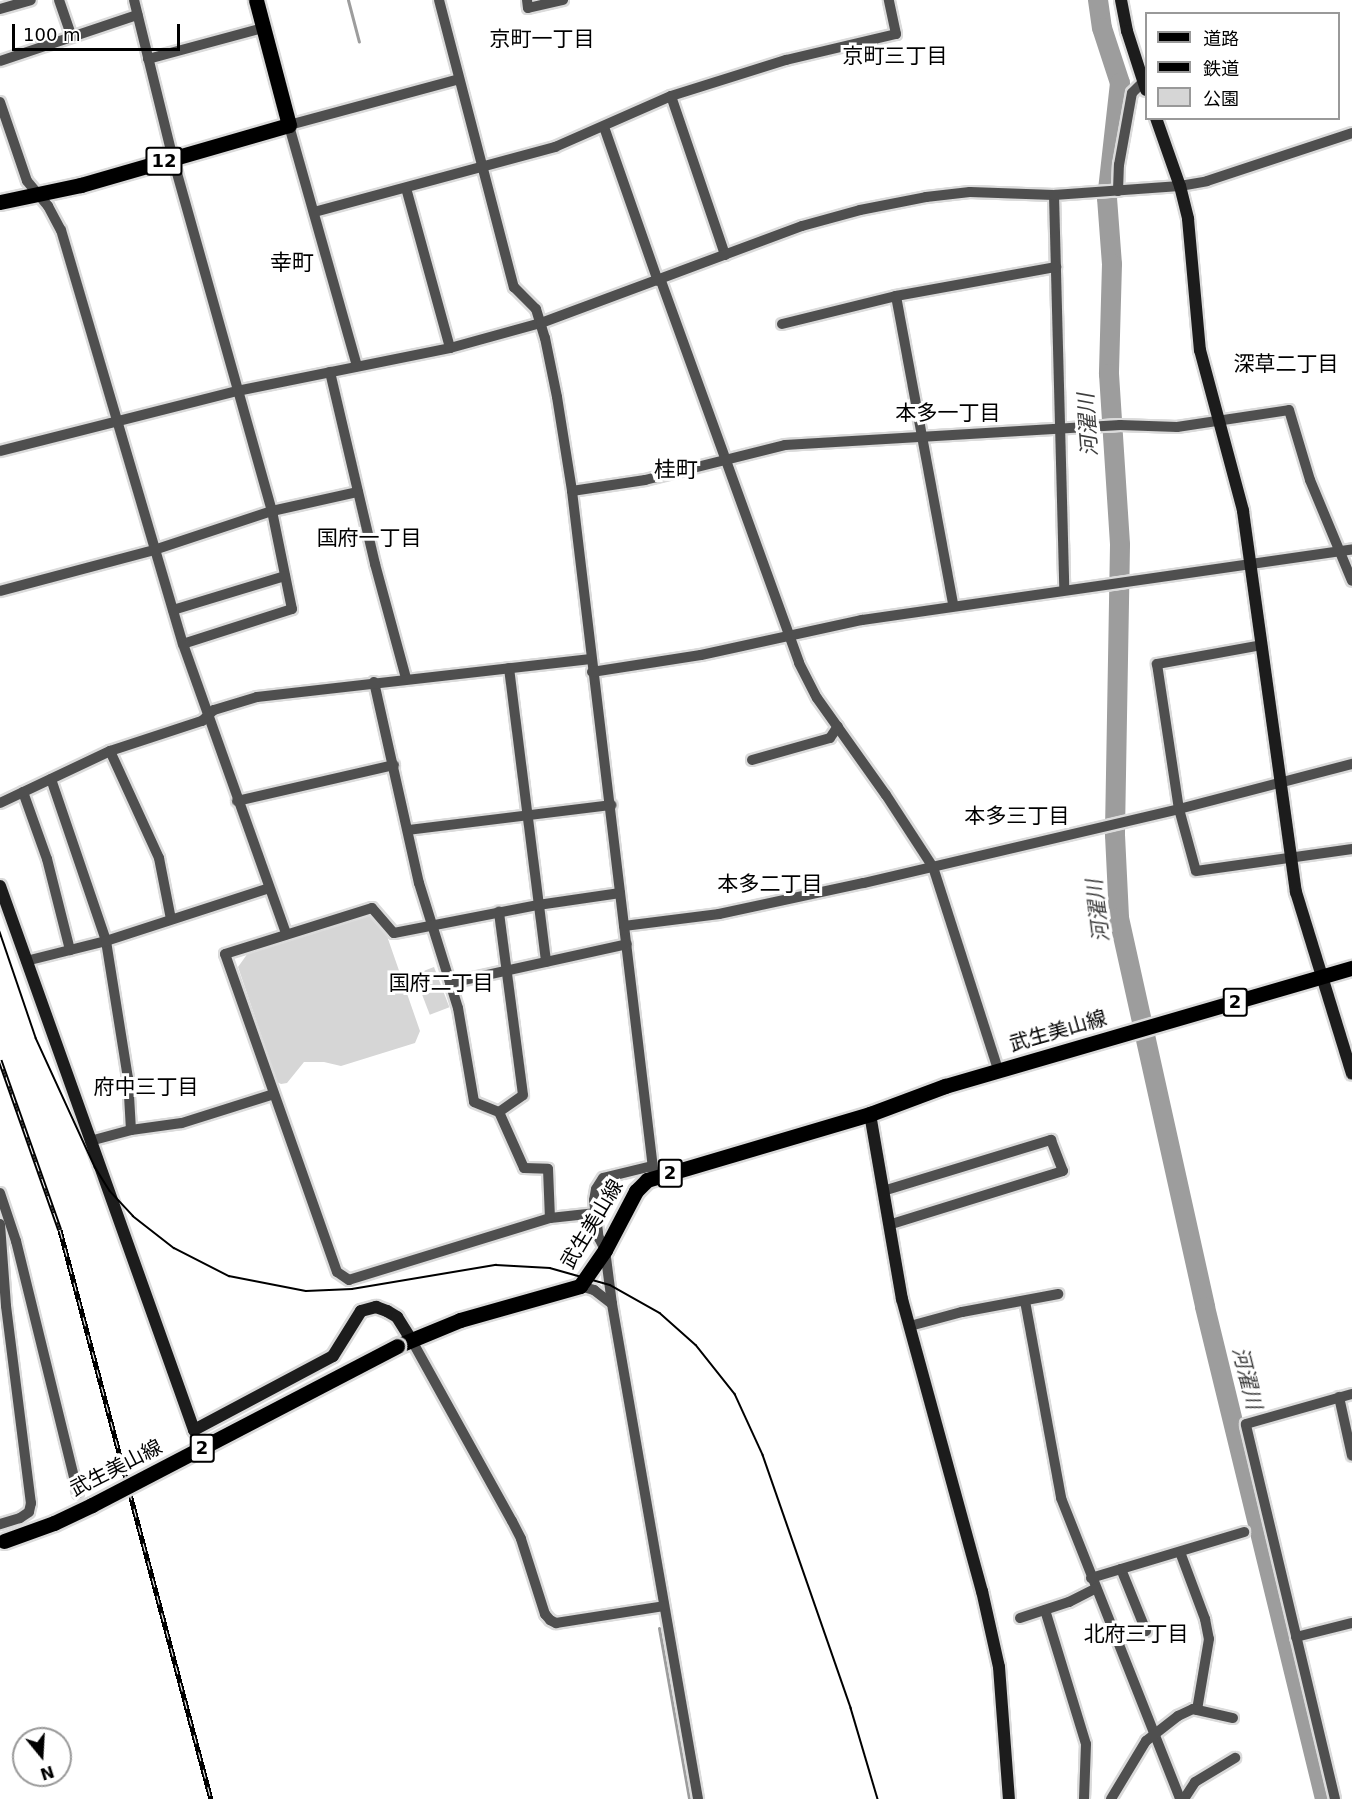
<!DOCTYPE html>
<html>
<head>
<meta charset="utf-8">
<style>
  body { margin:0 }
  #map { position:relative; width:1352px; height:1799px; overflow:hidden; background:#fff; font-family:"DejaVu Sans","Noto Sans JP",sans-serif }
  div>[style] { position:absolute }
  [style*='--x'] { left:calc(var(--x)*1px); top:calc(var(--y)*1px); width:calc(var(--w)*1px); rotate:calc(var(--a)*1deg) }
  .green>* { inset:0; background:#d6d6d6; transform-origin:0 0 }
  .stream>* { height:3px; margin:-1.5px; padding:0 1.5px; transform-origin:1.5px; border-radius:1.5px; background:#9d9d9d }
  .river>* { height:20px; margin:-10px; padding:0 10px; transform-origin:10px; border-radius:10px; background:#9d9d9d }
  .roads { filter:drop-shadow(2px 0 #dbdbdb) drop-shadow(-2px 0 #dbdbdb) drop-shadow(0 2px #dbdbdb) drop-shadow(0 -2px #dbdbdb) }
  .street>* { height:10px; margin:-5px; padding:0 5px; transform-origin:5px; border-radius:5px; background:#4f4f4f }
  .secondary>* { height:12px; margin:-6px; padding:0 6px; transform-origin:6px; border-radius:6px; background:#1c1c1c }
  .primary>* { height:15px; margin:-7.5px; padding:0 7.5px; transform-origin:7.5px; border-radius:7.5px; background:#000 }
  .tram>* { height:1.5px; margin:-0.75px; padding:0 0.75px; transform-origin:0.75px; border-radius:0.75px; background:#000 }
  .rail>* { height:5px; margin-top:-2.5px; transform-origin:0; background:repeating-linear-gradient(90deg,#fff 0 9px,#000 0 18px); box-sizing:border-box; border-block:2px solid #000 }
  .bridges { filter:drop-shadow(2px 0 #dbdbdb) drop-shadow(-2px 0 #dbdbdb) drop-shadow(0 2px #dbdbdb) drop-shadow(0 -2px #dbdbdb) }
  .primary-bridge>* { height:15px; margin:-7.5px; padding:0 7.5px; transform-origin:7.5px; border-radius:7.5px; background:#000 }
  span { translate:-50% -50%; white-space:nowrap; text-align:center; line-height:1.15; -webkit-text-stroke:6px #fff; paint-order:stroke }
  .shield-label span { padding:2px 4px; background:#fff; border:2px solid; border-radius:4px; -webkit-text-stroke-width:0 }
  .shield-label { font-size:18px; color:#000; font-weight:700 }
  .street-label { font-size:20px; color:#000 }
  .neighbourhood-label { font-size:21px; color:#000 }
  .water-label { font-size:21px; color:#3e3e3e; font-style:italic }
  .quarter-label { font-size:22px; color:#000 }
  .legend { position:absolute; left:1145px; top:12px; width:195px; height:108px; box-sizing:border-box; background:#fff; border:2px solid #999; margin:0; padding:8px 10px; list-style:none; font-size:18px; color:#000 }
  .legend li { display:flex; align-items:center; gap:12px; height:30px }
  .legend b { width:30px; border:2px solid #999 }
  .north { position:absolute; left:12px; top:1727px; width:60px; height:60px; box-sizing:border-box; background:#fff; border:2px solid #999; border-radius:50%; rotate:162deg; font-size:16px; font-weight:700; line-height:24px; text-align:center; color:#000 }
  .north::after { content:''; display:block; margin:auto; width:21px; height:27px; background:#000; clip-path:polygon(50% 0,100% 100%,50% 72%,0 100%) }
  .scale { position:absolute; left:12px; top:24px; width:168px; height:27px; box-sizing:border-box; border:3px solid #000; border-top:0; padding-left:8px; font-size:18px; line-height:21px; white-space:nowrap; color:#000; -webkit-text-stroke:4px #fff; paint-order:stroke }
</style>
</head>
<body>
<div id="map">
  <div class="green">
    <i style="clip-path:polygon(369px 916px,387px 936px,420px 1031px,415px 1043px,341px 1066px,324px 1062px,304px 1062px,287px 1083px,281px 1084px,277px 1082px,238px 967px,248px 953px)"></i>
    <i style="left:434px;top:967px;width:43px;height:21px;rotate:69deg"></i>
  </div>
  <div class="stream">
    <i style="--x:348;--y:0;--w:43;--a:75.3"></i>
    <i style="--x:659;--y:1628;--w:174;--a:80"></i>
  </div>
  <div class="river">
    <i style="--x:1098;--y:0;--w:28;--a:82"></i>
    <i style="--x:1102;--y:28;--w:58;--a:71.9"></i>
    <i style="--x:1120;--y:83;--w:116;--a:96.4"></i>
    <i style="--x:1107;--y:198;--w:66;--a:85.7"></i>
    <i style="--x:1112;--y:264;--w:110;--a:91.6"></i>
    <i style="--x:1109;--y:374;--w:171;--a:86.3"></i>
    <i style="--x:1120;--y:545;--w:290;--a:91"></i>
    <i style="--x:1115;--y:835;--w:83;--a:87.2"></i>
    <i style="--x:1119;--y:918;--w:398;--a:77.5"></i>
    <i style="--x:1205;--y:1307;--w:506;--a:76.29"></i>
  </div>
  <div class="roads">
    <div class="street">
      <i style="--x:59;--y:0;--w:37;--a:71"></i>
      <i style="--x:134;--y:0;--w:164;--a:76.2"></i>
      <i style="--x:173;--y:159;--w:366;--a:74.3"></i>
      <i style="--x:272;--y:511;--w:100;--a:78.5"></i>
      <i style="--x:292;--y:609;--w:114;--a:162.2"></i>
      <i style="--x:439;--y:0;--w:297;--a:75.4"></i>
      <i style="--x:514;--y:287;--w:31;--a:45"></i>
      <i style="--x:536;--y:309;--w:30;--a:73"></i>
      <i style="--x:545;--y:338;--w:60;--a:78.5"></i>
      <i style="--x:557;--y:397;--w:95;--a:80.9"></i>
      <i style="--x:572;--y:491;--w:691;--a:83.18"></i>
      <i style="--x:527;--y:0;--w:8;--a:83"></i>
      <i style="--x:528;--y:8;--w:36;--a:-13"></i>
      <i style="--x:0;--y:9;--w:32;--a:-16"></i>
      <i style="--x:148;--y:59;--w:119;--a:-15.1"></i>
      <i style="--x:0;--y:61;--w:145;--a:-18.6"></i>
      <i style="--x:671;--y:96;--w:168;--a:71.2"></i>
      <i style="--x:0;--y:102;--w:83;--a:71.1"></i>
      <i style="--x:27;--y:181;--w:33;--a:50"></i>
      <i style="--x:48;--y:206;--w:27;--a:62"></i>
      <i style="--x:61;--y:230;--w:432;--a:73.6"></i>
      <i style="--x:183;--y:644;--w:308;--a:70.4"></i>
      <i style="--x:604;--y:127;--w:163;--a:70.7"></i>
      <i style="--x:406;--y:188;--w:166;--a:74.6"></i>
      <i style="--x:1118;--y:191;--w:26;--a:-88"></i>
      <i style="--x:1119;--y:165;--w:73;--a:-79.8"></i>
      <i style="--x:1132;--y:93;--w:16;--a:-45"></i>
      <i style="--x:1054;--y:195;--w:395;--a:88.5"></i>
      <i style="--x:314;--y:212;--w:250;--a:-15.1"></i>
      <i style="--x:555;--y:147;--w:127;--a:-23.7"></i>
      <i style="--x:671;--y:96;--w:121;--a:-17.4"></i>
      <i style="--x:786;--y:60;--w:113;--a:-13.3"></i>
      <i style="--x:896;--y:34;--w:35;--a:-102"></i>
      <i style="--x:661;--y:281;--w:406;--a:70.1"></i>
      <i style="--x:799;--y:663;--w:39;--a:63"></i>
      <i style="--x:817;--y:698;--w:119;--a:54.6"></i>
      <i style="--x:886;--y:795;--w:86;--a:56.9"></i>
      <i style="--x:933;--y:867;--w:213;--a:72.2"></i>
      <i style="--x:896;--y:296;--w:314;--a:79.5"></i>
      <i style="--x:782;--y:324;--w:117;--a:-13.8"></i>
      <i style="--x:896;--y:296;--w:163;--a:-10.3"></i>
      <i style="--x:357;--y:366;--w:250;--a:-105.8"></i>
      <i style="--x:289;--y:125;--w:176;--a:-15.1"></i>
      <i style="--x:330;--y:372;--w:197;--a:76.8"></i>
      <i style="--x:375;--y:564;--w:118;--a:74.8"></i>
      <i style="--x:0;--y:451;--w:244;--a:-14.2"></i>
      <i style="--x:237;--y:391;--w:217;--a:-11.4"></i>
      <i style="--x:450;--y:348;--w:94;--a:-15.4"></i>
      <i style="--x:541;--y:323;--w:278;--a:-20.4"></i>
      <i style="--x:802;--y:226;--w:60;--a:-15.4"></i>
      <i style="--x:860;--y:210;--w:67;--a:-11.1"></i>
      <i style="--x:926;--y:197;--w:44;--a:-6.5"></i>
      <i style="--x:970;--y:192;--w:84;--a:2"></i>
      <i style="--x:1054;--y:195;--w:126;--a:-4.1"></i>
      <i style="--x:1180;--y:186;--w:27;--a:-10"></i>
      <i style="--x:1207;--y:181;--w:153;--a:-18.3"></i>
      <i style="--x:572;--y:491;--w:74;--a:-8.6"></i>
      <i style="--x:645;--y:480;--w:144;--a:-14"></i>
      <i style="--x:785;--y:445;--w:336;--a:-3.4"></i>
      <i style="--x:1120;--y:425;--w:57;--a:2"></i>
      <i style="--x:1177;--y:427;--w:113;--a:-8.6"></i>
      <i style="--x:1289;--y:410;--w:73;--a:73.3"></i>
      <i style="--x:1310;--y:480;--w:109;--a:67.4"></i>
      <i style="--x:0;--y:591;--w:159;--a:-14.9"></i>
      <i style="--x:154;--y:550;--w:124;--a:-18.3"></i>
      <i style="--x:272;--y:511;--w:88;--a:-12.5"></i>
      <i style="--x:173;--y:610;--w:117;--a:-16.9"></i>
      <i style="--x:1262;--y:645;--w:107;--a:169.7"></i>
      <i style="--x:1157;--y:664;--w:147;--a:81.4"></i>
      <i style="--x:1179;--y:809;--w:64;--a:74.7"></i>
      <i style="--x:1196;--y:871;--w:158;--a:-8"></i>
      <i style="--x:509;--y:668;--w:296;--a:82.8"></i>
      <i style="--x:592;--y:672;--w:110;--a:-8.9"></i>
      <i style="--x:701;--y:655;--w:165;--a:-12.3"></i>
      <i style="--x:862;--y:620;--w:495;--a:-8.2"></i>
      <i style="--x:374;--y:682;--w:206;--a:77.4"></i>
      <i style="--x:419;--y:883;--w:131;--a:72.7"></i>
      <i style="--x:458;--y:1008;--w:95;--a:80.3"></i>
      <i style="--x:474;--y:1102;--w:27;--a:22"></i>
      <i style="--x:499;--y:1112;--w:61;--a:65.9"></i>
      <i style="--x:524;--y:1168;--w:24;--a:2"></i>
      <i style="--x:548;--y:1169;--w:49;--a:87.7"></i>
      <i style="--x:110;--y:751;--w:118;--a:65.4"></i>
      <i style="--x:159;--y:858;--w:62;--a:78.9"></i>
      <i style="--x:752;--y:760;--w:81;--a:-15.8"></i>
      <i style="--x:830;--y:738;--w:14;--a:-56"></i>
      <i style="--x:51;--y:779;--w:171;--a:71.2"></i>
      <i style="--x:106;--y:941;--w:139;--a:80.9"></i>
      <i style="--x:128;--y:1078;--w:52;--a:86.7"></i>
      <i style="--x:23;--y:792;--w:71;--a:70.3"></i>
      <i style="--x:47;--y:859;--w:94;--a:75.8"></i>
      <i style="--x:237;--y:801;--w:161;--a:-12.9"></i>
      <i style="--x:0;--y:803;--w:122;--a:-25.3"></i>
      <i style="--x:110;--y:751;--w:97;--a:-18.1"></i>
      <i style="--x:202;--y:721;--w:16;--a:-43"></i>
      <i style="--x:214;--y:710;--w:45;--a:-16.8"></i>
      <i style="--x:257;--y:697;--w:336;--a:-6.5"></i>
      <i style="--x:408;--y:830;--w:205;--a:-7"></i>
      <i style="--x:624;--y:926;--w:96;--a:-7.2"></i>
      <i style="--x:719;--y:914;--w:148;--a:-12.1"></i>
      <i style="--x:864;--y:883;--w:324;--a:-13.2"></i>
      <i style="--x:1179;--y:809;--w:179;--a:-14.6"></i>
      <i style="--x:26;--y:961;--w:82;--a:-14"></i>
      <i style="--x:106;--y:941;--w:171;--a:-18"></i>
      <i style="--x:450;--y:983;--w:181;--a:-12.4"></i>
      <i style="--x:499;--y:1112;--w:29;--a:-35"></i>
      <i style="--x:523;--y:1095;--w:185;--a:-97.5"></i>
      <i style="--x:90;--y:1141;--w:42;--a:-15"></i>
      <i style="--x:131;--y:1130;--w:51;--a:-7.8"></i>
      <i style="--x:182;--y:1123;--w:96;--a:-17.5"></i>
      <i style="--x:652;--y:1166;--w:50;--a:166.2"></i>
      <i style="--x:603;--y:1178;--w:13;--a:122"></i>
      <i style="--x:596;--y:1189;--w:11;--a:100"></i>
      <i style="--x:594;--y:1200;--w:38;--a:83"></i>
      <i style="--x:599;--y:1238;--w:13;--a:63"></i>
      <i style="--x:605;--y:1250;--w:54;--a:82.6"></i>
      <i style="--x:612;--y:1304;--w:502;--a:80.14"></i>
      <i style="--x:883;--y:1191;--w:176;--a:-16.9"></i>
      <i style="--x:1051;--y:1140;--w:33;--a:69"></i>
      <i style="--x:1063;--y:1171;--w:182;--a:162.8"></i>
      <i style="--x:0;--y:1193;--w:51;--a:71.6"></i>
      <i style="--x:16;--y:1241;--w:260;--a:76.2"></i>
      <i style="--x:596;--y:1213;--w:46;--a:173.8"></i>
      <i style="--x:550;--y:1218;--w:210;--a:162.9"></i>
      <i style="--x:349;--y:1280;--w:14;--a:-146"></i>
      <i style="--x:337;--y:1272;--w:337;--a:-109.4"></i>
      <i style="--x:225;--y:954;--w:154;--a:-17.4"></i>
      <i style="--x:372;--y:908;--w:33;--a:49"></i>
      <i style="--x:394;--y:933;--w:147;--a:-11"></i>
      <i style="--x:538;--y:905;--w:83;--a:-8.3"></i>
      <i style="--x:0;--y:1224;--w:82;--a:85.8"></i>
      <i style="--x:6;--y:1306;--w:199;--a:82.8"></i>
      <i style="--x:31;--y:1503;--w:9;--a:103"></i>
      <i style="--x:29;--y:1512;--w:11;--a:146"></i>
      <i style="--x:20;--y:1518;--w:21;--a:163"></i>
      <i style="--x:580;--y:1286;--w:15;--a:16"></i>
      <i style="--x:594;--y:1290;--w:23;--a:38"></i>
      <i style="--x:1025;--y:1301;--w:200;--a:79.6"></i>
      <i style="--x:1061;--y:1498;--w:324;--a:68.4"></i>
      <i style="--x:910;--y:1326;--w:54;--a:-15.1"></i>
      <i style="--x:962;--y:1312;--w:98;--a:-10.6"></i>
      <i style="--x:411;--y:1339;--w:208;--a:61"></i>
      <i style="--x:512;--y:1521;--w:20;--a:63"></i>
      <i style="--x:521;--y:1539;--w:79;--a:72.3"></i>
      <i style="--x:545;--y:1614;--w:8;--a:50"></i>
      <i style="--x:550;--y:1620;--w:7;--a:27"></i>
      <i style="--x:556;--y:1623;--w:109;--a:-8.9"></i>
      <i style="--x:1339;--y:1397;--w:60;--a:77.6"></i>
      <i style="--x:1180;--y:1552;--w:72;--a:69.5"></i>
      <i style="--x:1205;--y:1619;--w:20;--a:79"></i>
      <i style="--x:1209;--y:1639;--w:72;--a:99.6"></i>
      <i style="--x:1121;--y:1569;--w:67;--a:68"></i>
      <i style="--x:1091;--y:1578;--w:160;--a:-16.7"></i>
      <i style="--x:1045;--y:1610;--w:140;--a:73"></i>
      <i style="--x:1086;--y:1744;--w:55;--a:92.1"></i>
      <i style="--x:1020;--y:1618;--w:52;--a:-18.1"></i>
      <i style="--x:1069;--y:1602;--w:29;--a:-27"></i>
      <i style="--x:1296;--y:1637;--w:58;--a:-14"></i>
      <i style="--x:1111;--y:1799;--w:68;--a:-58.9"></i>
      <i style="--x:1146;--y:1741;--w:41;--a:-38"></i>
      <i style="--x:1178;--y:1716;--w:17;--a:-25"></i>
      <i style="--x:1193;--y:1709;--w:41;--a:12.7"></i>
      <i style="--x:1184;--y:1799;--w:20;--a:-57"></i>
      <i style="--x:1195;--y:1782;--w:47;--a:-31"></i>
      <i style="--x:1335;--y:1799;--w:385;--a:-103.4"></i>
      <i style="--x:1246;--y:1424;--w:110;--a:-15.8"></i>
    </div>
    <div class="secondary">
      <i style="--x:1121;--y:0;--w:32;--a:79"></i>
      <i style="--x:1127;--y:31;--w:62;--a:72.1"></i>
      <i style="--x:1156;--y:118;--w:72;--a:70.6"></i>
      <i style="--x:1180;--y:186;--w:34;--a:76"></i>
      <i style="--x:1188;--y:219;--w:132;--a:84.8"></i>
      <i style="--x:1200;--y:350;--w:167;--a:75"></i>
      <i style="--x:1243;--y:511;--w:385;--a:82.1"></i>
      <i style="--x:1296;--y:892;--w:190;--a:72.9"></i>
      <i style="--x:0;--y:886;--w:578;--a:70.37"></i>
      <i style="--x:194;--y:1430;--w:157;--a:-28"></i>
      <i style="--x:333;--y:1356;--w:53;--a:-58.1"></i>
      <i style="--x:361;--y:1311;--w:16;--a:-15"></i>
      <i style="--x:376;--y:1307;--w:12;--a:20"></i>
      <i style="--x:387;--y:1311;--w:12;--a:31"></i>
      <i style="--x:397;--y:1317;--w:26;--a:58"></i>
      <i style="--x:870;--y:1114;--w:188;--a:80.2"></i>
      <i style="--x:902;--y:1299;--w:303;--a:74.7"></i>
      <i style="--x:982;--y:1591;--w:78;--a:77.4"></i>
      <i style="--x:999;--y:1667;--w:132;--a:85.7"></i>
    </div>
    <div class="primary">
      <i style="--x:0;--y:202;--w:83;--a:-11.9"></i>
      <i style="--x:81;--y:185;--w:216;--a:-16.1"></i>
      <i style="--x:289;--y:125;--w:129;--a:-104.8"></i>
      <i style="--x:397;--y:1346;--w:68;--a:-22.4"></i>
      <i style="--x:460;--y:1320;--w:125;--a:-15.8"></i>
      <i style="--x:580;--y:1286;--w:44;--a:-55.2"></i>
      <i style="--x:605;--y:1250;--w:67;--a:-62.3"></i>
      <i style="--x:636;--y:1191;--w:16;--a:-45"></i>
      <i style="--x:647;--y:1180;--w:233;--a:-16.5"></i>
      <i style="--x:870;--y:1114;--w:80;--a:-20.5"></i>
      <i style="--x:945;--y:1086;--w:424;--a:-16.2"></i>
    </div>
  </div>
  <div class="tram">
    <i style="--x:0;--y:932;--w:112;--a:71.2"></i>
    <i style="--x:36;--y:1038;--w:142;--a:65.4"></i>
    <i style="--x:95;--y:1167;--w:28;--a:58"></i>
    <i style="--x:110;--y:1191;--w:34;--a:47"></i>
    <i style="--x:133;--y:1216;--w:52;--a:38"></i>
    <i style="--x:174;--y:1248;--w:62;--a:27"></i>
    <i style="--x:229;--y:1276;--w:78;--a:11"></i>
    <i style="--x:306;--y:1291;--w:46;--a:-2.5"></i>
    <i style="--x:352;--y:1289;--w:146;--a:-9.5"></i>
    <i style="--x:496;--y:1265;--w:54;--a:3.2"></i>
    <i style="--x:550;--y:1268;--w:62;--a:15.8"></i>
    <i style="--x:610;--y:1285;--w:57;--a:29.2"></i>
    <i style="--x:660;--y:1313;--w:48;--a:41.6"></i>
    <i style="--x:696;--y:1345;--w:63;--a:51.5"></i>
    <i style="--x:735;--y:1394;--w:67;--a:65.3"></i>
    <i style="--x:763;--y:1455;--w:268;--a:70.8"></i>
    <i style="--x:851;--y:1708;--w:95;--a:73.5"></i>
  </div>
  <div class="rail">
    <i style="--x:0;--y:1060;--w:180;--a:70.6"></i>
    <i style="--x:60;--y:1230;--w:589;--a:75.14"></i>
  </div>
  <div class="bridges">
    <div class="primary-bridge">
      <i style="--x:4;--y:1541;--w:53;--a:-19.8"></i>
      <i style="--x:54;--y:1523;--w:42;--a:-25.3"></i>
      <i style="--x:92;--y:1505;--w:344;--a:-27.5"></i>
    </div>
  </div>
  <div class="shield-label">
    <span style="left:164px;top:161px">12</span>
    <span style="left:1235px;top:1002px">2</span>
    <span style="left:670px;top:1173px">2</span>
    <span style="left:202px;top:1448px">2</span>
  </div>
  <div class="street-label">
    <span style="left:1058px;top:1031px;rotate:-16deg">武生美山線</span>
    <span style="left:592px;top:1224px;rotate:-59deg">武生美山線</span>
    <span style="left:116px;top:1468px;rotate:-27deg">武生美山線</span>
  </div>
  <div class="neighbourhood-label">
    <span style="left:542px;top:39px">京町一丁目</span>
    <span style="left:895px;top:56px">京町三丁目</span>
    <span style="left:1286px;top:364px">深草二丁目</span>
    <span style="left:948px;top:413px">本多一丁目</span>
    <span style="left:369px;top:538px">国府一丁目</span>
    <span style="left:1017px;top:816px">本多三丁目</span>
    <span style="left:770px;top:884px">本多二丁目</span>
    <span style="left:441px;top:983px">国府二丁目</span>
    <span style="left:146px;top:1087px">府中三丁目</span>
    <span style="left:1136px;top:1634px">北府三丁目</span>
  </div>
  <div class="water-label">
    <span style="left:1088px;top:425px;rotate:-94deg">河濯川</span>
    <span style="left:1098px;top:911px;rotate:-97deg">河濯川</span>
    <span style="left:1247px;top:1378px;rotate:76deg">河濯川</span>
  </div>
  <div class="quarter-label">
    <span style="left:292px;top:263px">幸町</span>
    <span style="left:676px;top:470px">桂町</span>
  </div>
  <ul class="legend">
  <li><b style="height:8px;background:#000"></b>道路</li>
  <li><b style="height:8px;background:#000"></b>鉄道</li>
  <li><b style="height:16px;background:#d6d6d6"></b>公園</li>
  </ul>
  <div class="north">N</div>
  <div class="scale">100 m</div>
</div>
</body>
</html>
